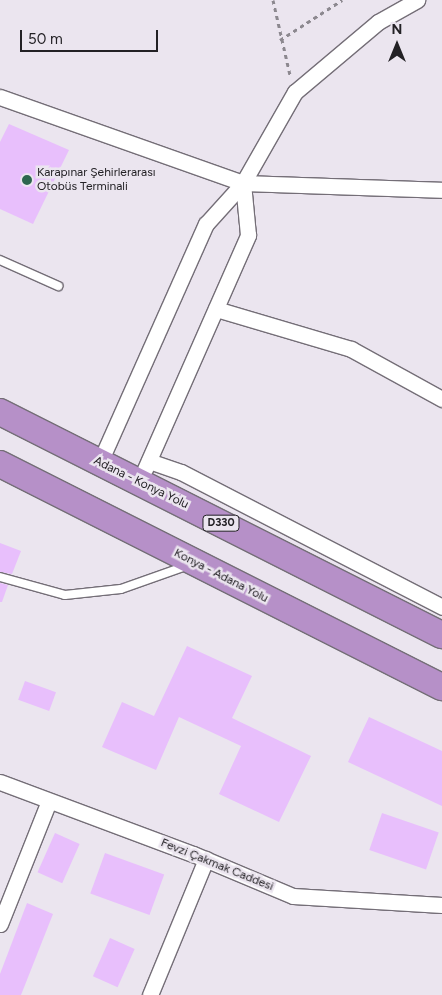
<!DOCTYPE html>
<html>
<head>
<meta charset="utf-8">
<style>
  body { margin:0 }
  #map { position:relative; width:442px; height:995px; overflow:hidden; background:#ebe5ef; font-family:Figtree,sans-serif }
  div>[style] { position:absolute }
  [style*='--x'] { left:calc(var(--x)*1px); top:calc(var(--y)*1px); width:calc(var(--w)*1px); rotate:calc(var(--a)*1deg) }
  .building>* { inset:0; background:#e8bffc; transform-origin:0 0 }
  .path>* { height:3px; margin-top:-1.5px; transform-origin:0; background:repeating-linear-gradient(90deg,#8c888f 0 4px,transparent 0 8px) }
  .roads { filter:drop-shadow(1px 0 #746e77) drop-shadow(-1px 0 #746e77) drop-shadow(0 1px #746e77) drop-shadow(0 -1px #746e77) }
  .service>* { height:8px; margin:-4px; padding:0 4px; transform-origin:4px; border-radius:4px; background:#fff }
  .minor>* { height:15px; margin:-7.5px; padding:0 7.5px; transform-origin:7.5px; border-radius:7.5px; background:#fff }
  .trunk>* { height:26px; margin:-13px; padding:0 13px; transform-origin:13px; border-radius:13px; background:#b690c8 }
  .dots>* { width:14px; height:14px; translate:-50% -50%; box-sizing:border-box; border:2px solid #ebe5ef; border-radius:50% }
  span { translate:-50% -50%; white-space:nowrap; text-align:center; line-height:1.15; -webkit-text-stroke:5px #ebe5ef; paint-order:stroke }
  .shield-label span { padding:1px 4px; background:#ebe5ef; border:1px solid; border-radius:4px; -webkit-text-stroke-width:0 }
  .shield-label { font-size:11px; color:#232125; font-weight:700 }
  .poi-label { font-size:12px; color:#232125 }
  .left { translate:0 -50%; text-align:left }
  .street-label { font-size:12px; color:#232125 }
  .north { position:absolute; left:372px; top:20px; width:50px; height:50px; -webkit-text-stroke:4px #ebe5ef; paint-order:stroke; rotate:0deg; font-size:14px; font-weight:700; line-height:20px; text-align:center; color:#232125 }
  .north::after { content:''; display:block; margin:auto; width:18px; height:22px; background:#232125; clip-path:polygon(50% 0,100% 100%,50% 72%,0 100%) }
  .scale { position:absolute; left:20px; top:30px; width:138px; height:22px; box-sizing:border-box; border:2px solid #232125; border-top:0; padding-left:6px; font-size:15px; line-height:18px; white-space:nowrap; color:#232125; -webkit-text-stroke:4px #ebe5ef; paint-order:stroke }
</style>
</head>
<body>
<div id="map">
  <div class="building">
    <i style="clip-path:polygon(9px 124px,69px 150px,33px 224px,0 209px,0 142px)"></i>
    <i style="clip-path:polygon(0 543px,21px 551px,12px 574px,0 572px)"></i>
    <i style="clip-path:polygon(0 583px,8px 585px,2px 602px,0 602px)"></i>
    <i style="clip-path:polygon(187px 646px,252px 676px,232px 718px,311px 756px,279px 822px,219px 794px,241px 746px,179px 717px,156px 770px,102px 747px,122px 702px,154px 716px)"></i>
    <i style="left:25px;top:681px;width:33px;height:20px;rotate:20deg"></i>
    <i style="clip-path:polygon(369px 717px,442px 751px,442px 806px,348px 762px)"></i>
    <i style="left:382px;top:813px;width:60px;height:39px;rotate:19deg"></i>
    <i style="left:55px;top:833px;width:27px;height:43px;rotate:24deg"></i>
    <i style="left:105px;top:853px;width:63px;height:43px;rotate:20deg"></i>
    <i style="clip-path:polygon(27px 903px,53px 914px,21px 995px,0 995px,0 974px)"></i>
    <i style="left:110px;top:938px;width:27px;height:42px;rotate:24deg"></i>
  </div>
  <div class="path">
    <i style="--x:273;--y:0;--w:77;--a:77.2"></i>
    <i style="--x:280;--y:40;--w:74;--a:-32.8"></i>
  </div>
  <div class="roads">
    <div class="service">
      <i style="--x:0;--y:260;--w:64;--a:24.1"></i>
      <i style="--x:0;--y:577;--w:67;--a:15.5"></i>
      <i style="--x:65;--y:595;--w:56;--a:-6.1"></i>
      <i style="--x:121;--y:589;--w:69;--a:-19.5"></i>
    </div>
    <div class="minor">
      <i style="--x:0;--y:97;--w:258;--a:19.5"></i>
      <i style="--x:243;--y:183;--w:199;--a:2"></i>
      <i style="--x:216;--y:309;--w:141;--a:16.5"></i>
      <i style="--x:351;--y:349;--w:104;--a:28.8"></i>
      <i style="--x:149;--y:461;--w:34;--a:19"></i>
      <i style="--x:181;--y:472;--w:294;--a:27.3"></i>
      <i style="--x:99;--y:464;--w:263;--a:-66"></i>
      <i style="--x:206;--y:224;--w:55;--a:-47.9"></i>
      <i style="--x:243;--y:183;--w:105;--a:-60.3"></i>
      <i style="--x:295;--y:92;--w:109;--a:-40.1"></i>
      <i style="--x:378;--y:22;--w:45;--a:-29.4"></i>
      <i style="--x:145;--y:469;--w:256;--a:-66.2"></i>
      <i style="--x:248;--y:235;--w:52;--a:-95.5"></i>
      <i style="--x:0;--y:782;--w:206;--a:20.5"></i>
      <i style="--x:193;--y:854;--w:108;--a:22.8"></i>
      <i style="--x:293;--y:896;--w:149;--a:3.5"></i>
      <i style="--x:0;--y:924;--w:132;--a:-68.3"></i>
      <i style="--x:150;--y:995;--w:147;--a:-67.6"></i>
    </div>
    <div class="trunk">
      <i style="--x:0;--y:412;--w:495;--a:26.8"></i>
      <i style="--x:0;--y:464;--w:495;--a:26.8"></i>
    </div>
  </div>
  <div class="dots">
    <i style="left:27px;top:180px;background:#2d664e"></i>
  </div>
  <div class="shield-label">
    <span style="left:221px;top:523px">D330</span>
  </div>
  <div class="poi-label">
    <span class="left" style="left:37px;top:180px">Karapınar Şehirlerarası<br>Otobüs Terminali</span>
  </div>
  <div class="street-label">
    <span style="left:141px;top:483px;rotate:26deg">Adana - Konya Yolu</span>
    <span style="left:221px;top:576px;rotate:27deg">Konya - Adana Yolu</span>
    <span style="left:217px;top:865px;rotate:22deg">Fevzi Çakmak Caddesi</span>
  </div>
  <div class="north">N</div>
  <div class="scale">50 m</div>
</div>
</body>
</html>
